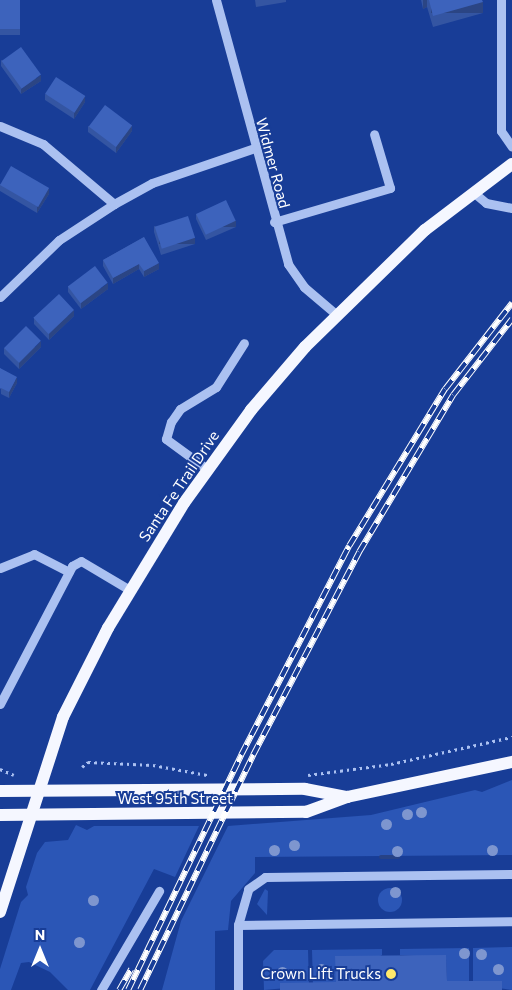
<!DOCTYPE html>
<html>
<head>
<meta charset="utf-8">
<style>
  body { margin:0 }
  #map { position:relative; width:512px; height:990px; overflow:hidden; background:#183d97; font-family:Commissioner,sans-serif }
  div>[style] { position:absolute }
  [style*='--x'] { left:calc(var(--x)*1px); top:calc(var(--y)*1px); width:calc(var(--w)*1px); rotate:calc(var(--a)*1deg) }
  .green>* { inset:0; background:#2b56b6 }
  .round { border-radius:50% }
  .stream>* { height:4.5px; margin:-2.25px; padding:0 2.25px; transform-origin:2.25px; border-radius:2.25px; background:#274286 }
  .path>* { height:2.5px; margin-top:-1.25px; transform-origin:0; background:repeating-linear-gradient(90deg,#abc1f1 0 2.5px,transparent 0 6.5px) }
  .minor>* { height:9px; margin:-4.5px; padding:0 4.5px; transform-origin:4.5px; border-radius:4.5px; background:#abc1f1 }
  .major>* { height:12px; margin:-6px; padding:0 6px; transform-origin:6px; border-radius:6px; background:#f5f7ff }
  .rail>* { height:5.5px; margin-top:-2.75px; transform-origin:0; background:repeating-linear-gradient(90deg,#183d97 0 11px,#fff 0 22px); box-sizing:border-box; border-block:1px solid #fff }
  .trees>* { width:11px; height:11px; margin:-5.5px; border-radius:50%; background:#7e96cf }
  .wall>* { inset:0; background:#3455a2; transform-origin:0 0 }
  .shaded-wall>* { inset:0; background:#2b4584; transform-origin:0 0 }
  .building>* { inset:0; background:#3d63bc; transform-origin:0 0 }
  .dots>* { width:14px; height:14px; translate:-50% -50%; box-sizing:border-box; border:2px solid #183d97; border-radius:50% }
  span { translate:-50% -50%; white-space:nowrap; text-align:center; line-height:1.15; -webkit-text-stroke:4px #183d97; paint-order:stroke }
  .street-label { font-size:15px; color:#fff }
  .poi-label { font-size:15px; color:#fff }
  .right { translate:-100% -50%; text-align:right }
  .north { position:absolute; left:15px; top:925px; width:50px; height:50px; -webkit-text-stroke:4px #183d97; paint-order:stroke; rotate:0deg; font-size:14px; font-weight:700; line-height:20px; text-align:center; color:#fff }
  .north::after { content:''; display:block; margin:auto; width:18px; height:22px; background:#fff; clip-path:polygon(50% 0,100% 100%,50% 72%,0 100%) }
</style>
</head>
<body>
<div id="map">
  <div class="green">
    <i style="clip-path:polygon(512px 780px,512px 855px,255px 857px,255px 873px,231px 901px,228px 930px,215px 931px,215px 990px,162px 990px,181px 921px,228px 826px,371px 815px,475px 790px,482px 792px)"></i>
    <i style="clip-path:polygon(76px 825px,87px 830px,94px 826px,199px 826px,175px 877px,154px 869px,90px 990px,68px 990px,50px 972px,29px 962px,21px 963px,11px 990px,0 990px,0 969px,21px 902px,28px 895px,26px 887px,37px 853px,45px 842px,68px 840px)"></i>
    <i class="round" style="left:378px;top:888px;width:24px;height:24px"></i>
    <i style="clip-path:polygon(265px 889px,268px 891px,267px 915px,257px 904px)"></i>
    <i style="clip-path:polygon(512px 947px,512px 990px,473px 984px,473px 948px)"></i>
    <i style="clip-path:polygon(469px 948px,469px 984px,447px 984px,446px 958px,400px 955px,400px 949px)"></i>
    <i style="clip-path:polygon(382px 949px,382px 955px,336px 985px,313px 986px,312px 950px)"></i>
    <i style="clip-path:polygon(274px 950px,308px 950px,309px 986px,264px 990px,263px 961px)"></i>
  </div>
  <div class="stream">
    <i style="--x:381;--y:857;--w:17;--a:0"></i>
  </div>
  <div class="path">
    <i style="--x:82;--y:767;--w:8;--a:-40"></i>
    <i style="--x:88;--y:762;--w:65;--a:2.6"></i>
    <i style="--x:153;--y:765;--w:55;--a:10.5"></i>
    <i style="--x:0;--y:769;--w:15;--a:23"></i>
    <i style="--x:308;--y:775;--w:84;--a:-7.5"></i>
    <i style="--x:391;--y:764;--w:124;--a:-12.6"></i>
  </div>
  <div class="minor">
    <i style="--x:216;--y:0;--w:274;--a:74.7"></i>
    <i style="--x:288;--y:264;--w:28;--a:55"></i>
    <i style="--x:304;--y:287;--w:43;--a:40.3"></i>
    <i style="--x:501;--y:0;--w:131;--a:90"></i>
    <i style="--x:501;--y:131;--w:19;--a:55"></i>
    <i style="--x:0;--y:126;--w:47;--a:22.7"></i>
    <i style="--x:43;--y:144;--w:93;--a:40.2"></i>
    <i style="--x:473;--y:192;--w:17;--a:40"></i>
    <i style="--x:486;--y:203;--w:26;--a:11"></i>
    <i style="--x:274;--y:222;--w:121;--a:-16.3"></i>
    <i style="--x:390;--y:188;--w:56;--a:-106.5"></i>
    <i style="--x:0;--y:297;--w:82;--a:-44"></i>
    <i style="--x:59;--y:240;--w:66;--a:-33.2"></i>
    <i style="--x:114;--y:204;--w:43;--a:-28.9"></i>
    <i style="--x:152;--y:183;--w:109;--a:-18.8"></i>
    <i style="--x:207;--y:469;--w:51;--a:-143.8"></i>
    <i style="--x:166;--y:439;--w:18;--a:-74"></i>
    <i style="--x:171;--y:422;--w:16;--a:-55"></i>
    <i style="--x:180;--y:409;--w:42;--a:-31.4"></i>
    <i style="--x:216;--y:387;--w:52;--a:-57.5"></i>
    <i style="--x:0;--y:568;--w:37;--a:-22"></i>
    <i style="--x:34;--y:554;--w:39;--a:27"></i>
    <i style="--x:0;--y:704;--w:156;--a:-62.4"></i>
    <i style="--x:72;--y:566;--w:10;--a:-29"></i>
    <i style="--x:81;--y:561;--w:57;--a:30.6"></i>
    <i style="--x:238;--y:925;--w:37;--a:-74"></i>
    <i style="--x:248;--y:889;--w:21;--a:-35"></i>
    <i style="--x:265;--y:877;--w:247;--a:-0.7"></i>
    <i style="--x:101;--y:990;--w:115;--a:-59.6"></i>
    <i style="--x:238;--y:990;--w:65;--a:-90"></i>
    <i style="--x:238;--y:925;--w:274;--a:-0.8"></i>
  </div>
  <div class="major">
    <i style="--x:0;--y:791;--w:305;--a:-0.4"></i>
    <i style="--x:305;--y:789;--w:43;--a:10.8"></i>
    <i style="--x:0;--y:815;--w:306;--a:-0.6"></i>
    <i style="--x:306;--y:812;--w:44;--a:-20.1"></i>
    <i style="--x:347;--y:797;--w:169;--a:-12"></i>
    <i style="--x:0;--y:912;--w:205;--a:-72.1"></i>
    <i style="--x:63;--y:717;--w:100;--a:-63.2"></i>
    <i style="--x:108;--y:628;--w:146;--a:-58.7"></i>
    <i style="--x:184;--y:503;--w:115;--a:-54.2"></i>
    <i style="--x:251;--y:410;--w:83;--a:-49.4"></i>
    <i style="--x:305;--y:347;--w:168;--a:-44.3"></i>
    <i style="--x:425;--y:230;--w:109;--a:-37.2"></i>
  </div>
  <div class="rail">
    <i style="--x:119;--y:990;--w:24;--a:-60"></i>
    <i style="--x:128;--y:990;--w:261;--a:-64.3"></i>
    <i style="--x:241;--y:755;--w:235;--a:-62.7"></i>
    <i style="--x:349;--y:546;--w:184;--a:-58.6"></i>
    <i style="--x:445;--y:389;--w:109;--a:-52.1"></i>
    <i style="--x:140;--y:990;--w:261;--a:-64.3"></i>
    <i style="--x:253;--y:755;--w:229;--a:-62.4"></i>
    <i style="--x:359;--y:552;--w:183;--a:-59.1"></i>
    <i style="--x:453;--y:395;--w:96;--a:-52.2"></i>
  </div>
  <div class="trees">
    <i style="left:421px;top:812px"></i>
    <i style="left:407px;top:814px"></i>
    <i style="left:386px;top:824px"></i>
    <i style="left:294px;top:845px"></i>
    <i style="left:274px;top:850px"></i>
    <i style="left:492px;top:850px"></i>
    <i style="left:397px;top:851px"></i>
    <i style="left:395px;top:892px"></i>
    <i style="left:93px;top:900px"></i>
    <i style="left:79px;top:942px"></i>
    <i style="left:464px;top:953px"></i>
    <i style="left:481px;top:954px"></i>
    <i style="left:321px;top:969px"></i>
    <i style="left:498px;top:969px"></i>
    <i style="left:282px;top:972px"></i>
  </div>
  <div class="wall">
    <i style="left:0;top:0;width:20px;height:35px"></i>
    <i style="clip-path:polygon(255px 0,286px 0,286px 2px,256px 7px)"></i>
    <i style="clip-path:polygon(421px 0,482px 0,483px 13px,433px 27px,427px 7px,423px 9px)"></i>
    <i style="clip-path:polygon(1px 60px,41px 81px,21px 94px,1px 66px)"></i>
    <i style="clip-path:polygon(45px 94px,85px 102px,74px 119px,45px 100px)"></i>
    <i style="clip-path:polygon(88px 126px,132px 131px,116px 153px,88px 132px)"></i>
    <i style="clip-path:polygon(0 184px,49px 194px,37px 213px,0 191px)"></i>
    <i style="clip-path:polygon(196px 214px,236px 227px,206px 240px,196px 219px)"></i>
    <i style="clip-path:polygon(154px 226px,195px 244px,161px 255px,154px 232px)"></i>
    <i style="clip-path:polygon(144px 237px,159px 269px,144px 277px,139px 269px,113px 284px,103px 266px,103px 260px)"></i>
    <i style="clip-path:polygon(68px 286px,108px 289px,81px 309px,68px 292px)"></i>
    <i style="clip-path:polygon(74px 316px,49px 340px,34px 324px,34px 318px)"></i>
    <i style="clip-path:polygon(41px 347px,19px 369px,4px 354px,4px 348px)"></i>
    <i style="clip-path:polygon(0 368px,17px 383px,9px 398px,1px 394px)"></i>
  </div>
  <div class="shaded-wall">
    <i style="clip-path:polygon(423px 0,427px 0,427px 7px,423px 9px)"></i>
    <i style="left:483px;top:2px;width:11px;height:52px;rotate:90deg"></i>
    <i style="clip-path:polygon(41px 75px,41px 81px,21px 94px,21px 89px)"></i>
    <i style="clip-path:polygon(85px 96px,85px 102px,74px 119px,74px 113px)"></i>
    <i style="clip-path:polygon(132px 125px,132px 131px,116px 153px,116px 147px)"></i>
    <i style="clip-path:polygon(49px 188px,49px 194px,37px 213px,37px 207px)"></i>
    <i style="left:236px;top:221px;width:6px;height:33px;rotate:90deg"></i>
    <i style="left:195px;top:238px;width:6px;height:36px;rotate:90deg"></i>
    <i style="clip-path:polygon(159px 263px,159px 269px,144px 277px,144px 271px)"></i>
    <i style="clip-path:polygon(139px 264px,139px 269px,113px 284px,113px 278px)"></i>
    <i style="clip-path:polygon(108px 283px,108px 289px,81px 309px,81px 303px)"></i>
    <i style="clip-path:polygon(74px 310px,74px 316px,49px 340px,49px 334px)"></i>
    <i style="clip-path:polygon(41px 341px,41px 347px,19px 369px,19px 363px)"></i>
    <i style="clip-path:polygon(17px 377px,17px 383px,9px 398px,9px 392px)"></i>
  </div>
  <div class="building">
    <i style="left:0;top:0;width:20px;height:29px"></i>
    <i style="clip-path:polygon(429px 0,482px 0,483px 2px,433px 16px)"></i>
    <i style="left:21px;top:47px;width:34px;height:24px;rotate:54deg"></i>
    <i style="left:56px;top:77px;width:35px;height:20px;rotate:33deg"></i>
    <i style="left:105px;top:105px;width:34px;height:27px;rotate:37deg"></i>
    <i style="left:11px;top:166px;width:44px;height:22px;rotate:30deg"></i>
    <i style="left:226px;top:200px;width:23px;height:33px;rotate:65deg"></i>
    <i style="left:188px;top:216px;width:23px;height:35px;rotate:72deg"></i>
    <i style="clip-path:polygon(144px 237px,159px 263px,144px 271px,139px 264px,113px 278px,103px 260px)"></i>
    <i style="left:95px;top:266px;width:21px;height:34px;rotate:53deg"></i>
    <i style="left:59px;top:294px;width:22px;height:35px;rotate:47deg"></i>
    <i style="left:26px;top:326px;width:21px;height:31px;rotate:45deg"></i>
    <i style="clip-path:polygon(0 368px,17px 377px,9px 392px,1px 388px,0 389px)"></i>
    <i style="clip-path:polygon(446px 955px,447px 981px,502px 981px,502px 990px,280px 990px,280px 983px,336px 982px,335px 956px)"></i>
  </div>
  <div class="dots">
    <i style="left:391px;top:974px;background:#ffe96b"></i>
  </div>
  <div class="street-label">
    <span style="left:273px;top:163px;rotate:75deg">Widmer Road</span>
    <span style="left:179px;top:486px;rotate:-56deg">Santa Fe Trail Drive</span>
    <span style="left:175px;top:799px">West 95th Street</span>
  </div>
  <div class="poi-label">
    <span class="right" style="left:381px;top:974px">Crown Lift Trucks</span>
  </div>
  <div class="north">N</div>
</div>
</body>
</html>
